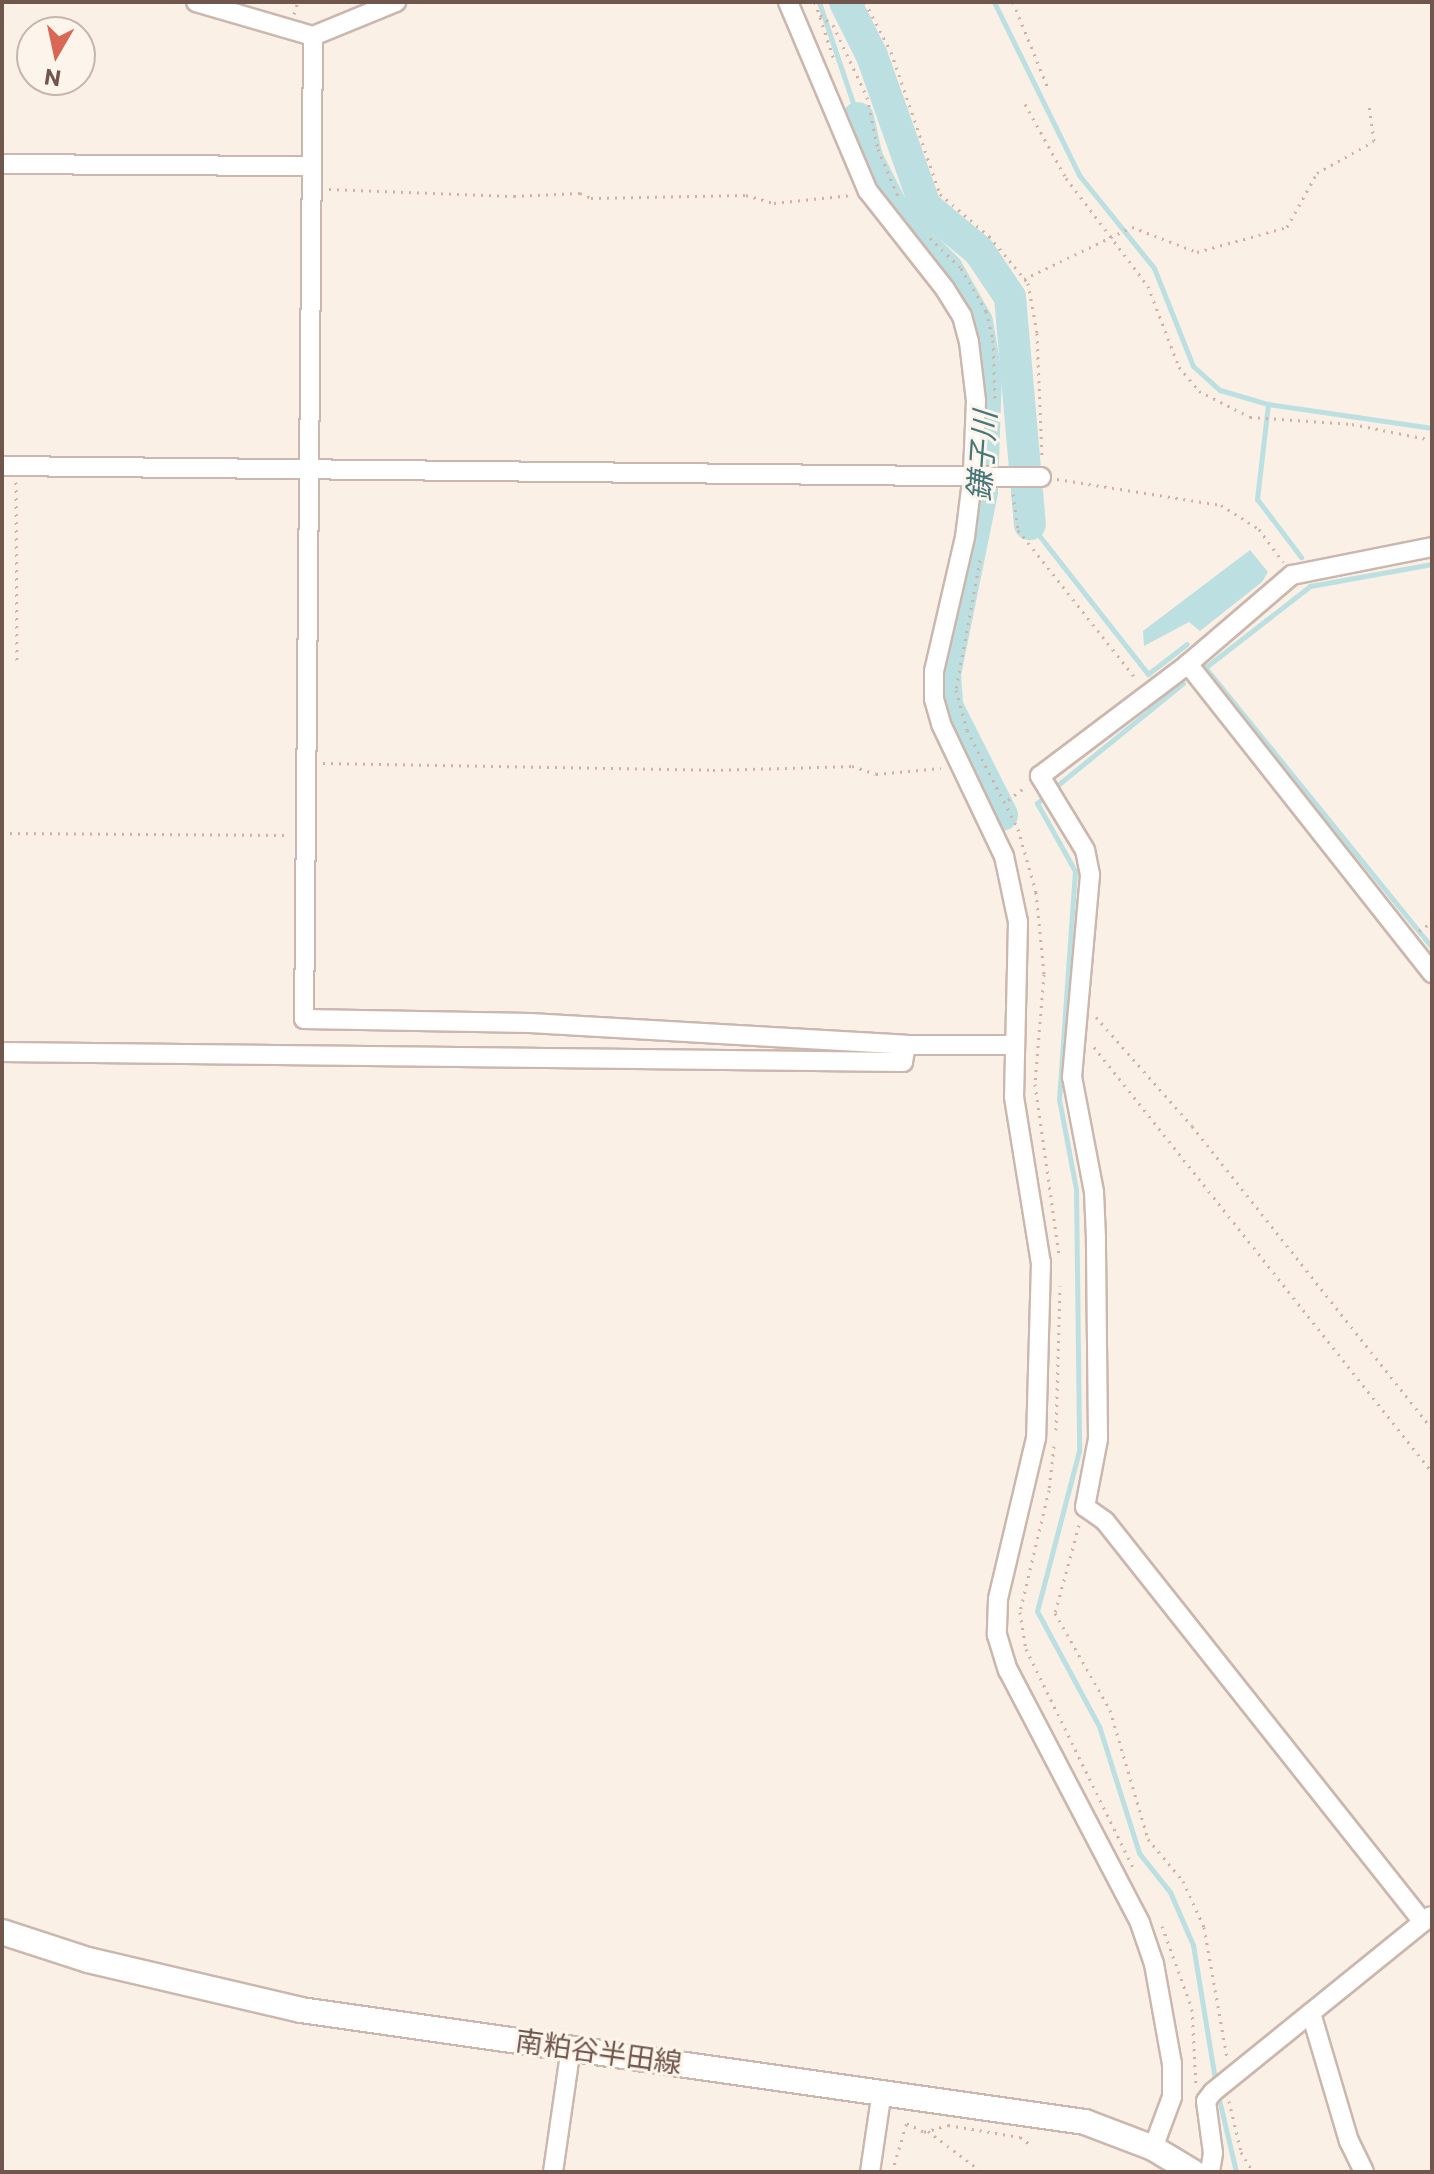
<!DOCTYPE html>
<html>
<head>
<meta charset="utf-8">
<style>
  body { margin:0 }
  #map { position:relative; width:1434px; height:2174px; overflow:hidden; background:#faf0e5; font-family:Commissioner,"Noto Sans JP",sans-serif }
  div>[style] { position:absolute }
  [style*='--x'] { left:calc(var(--x)*1px); top:calc(var(--y)*1px); width:calc(var(--w)*1px); rotate:calc(var(--a)*1deg) }
  .water>* { inset:0; background:#bce0e2 }
  .stream>* { height:5px; margin:-2.5px; padding:0 2.5px; transform-origin:2.5px; border-radius:2.5px; background:#bce0e2 }
  .river>* { height:32px; margin:-16px; padding:0 16px; transform-origin:16px; border-radius:16px; background:#bce0e2 }
  .path>* { height:3px; margin-top:-1.5px; transform-origin:0; background:repeating-linear-gradient(90deg,#d2b1a3 0 2px,transparent 0 8px) }
  .roads { filter:drop-shadow(2px 0 #cbb7ad) drop-shadow(-2px 0 #cbb7ad) drop-shadow(0 2px #cbb7ad) drop-shadow(0 -2px #cbb7ad) }
  .minor>* { height:18px; margin:-9px; padding:0 9px; transform-origin:9px; border-radius:9px; background:#fff }
  .secondary>* { height:24px; margin:-12px; padding:0 12px; transform-origin:12px; border-radius:12px; background:#fff }
  span { translate:-50% -50%; white-space:nowrap; text-align:center; line-height:1.15; -webkit-text-stroke:6px #fdf5eb; paint-order:stroke }
  .street-label { font-size:28px; color:#71564d }
  .water-label { font-size:30px; color:#45777b; font-style:italic }
  .frame { position:absolute; inset:0; border:4px solid #71564d; pointer-events:none }
  .north { position:absolute; left:16px; top:16px; width:80px; height:80px; box-sizing:border-box; background:#fdf5eb; border:2px solid #c5b5ac; border-radius:50%; rotate:189deg; font-size:22px; font-weight:700; line-height:32px; text-align:center; color:#71564d }
  .north::after { content:''; display:block; margin:auto; width:28px; height:36px; background:#d96755; clip-path:polygon(50% 0,100% 100%,50% 72%,0 100%) }
</style>
</head>
<body>
<div id="map">
  <div class="water">
    <i style="clip-path:polygon(1250px 550px,1268px 572px,1262px 582px,1200px 631px,1189px 622px,1144px 646px,1143px 631px)"></i>
  </div>
  <div class="stream">
    <i style="--x:819;--y:2;--w:122;--a:71.4"></i>
    <i style="--x:994;--y:2;--w:193;--a:63.8"></i>
    <i style="--x:1079;--y:175;--w:119;--a:51.1"></i>
    <i style="--x:1154;--y:268;--w:105;--a:68.3"></i>
    <i style="--x:1193;--y:366;--w:36;--a:42"></i>
    <i style="--x:1220;--y:390;--w:50;--a:16.3"></i>
    <i style="--x:1268;--y:404;--w:96;--a:96.6"></i>
    <i style="--x:1257;--y:499;--w:73;--a:52.8"></i>
    <i style="--x:1268;--y:404;--w:166;--a:8.3"></i>
    <i style="--x:1030;--y:524;--w:191;--a:51.8"></i>
    <i style="--x:1148;--y:674;--w:49;--a:-37.6"></i>
    <i style="--x:1200;--y:661;--w:369;--a:51"></i>
    <i style="--x:1206;--y:667;--w:132;--a:-37.9"></i>
    <i style="--x:1310;--y:586;--w:124;--a:-10.2"></i>
    <i style="--x:1054;--y:788;--w:166;--a:-39.1"></i>
    <i style="--x:1047;--y:795;--w:13;--a:141"></i>
    <i style="--x:1037;--y:803;--w:78;--a:60.8"></i>
    <i style="--x:1075;--y:871;--w:229;--a:94"></i>
    <i style="--x:1059;--y:1099;--w:92;--a:79.3"></i>
    <i style="--x:1076;--y:1189;--w:262;--a:89.3"></i>
    <i style="--x:1079;--y:1451;--w:165;--a:104.7"></i>
    <i style="--x:1037;--y:1611;--w:131;--a:61.7"></i>
    <i style="--x:1099;--y:1726;--w:133;--a:72.5"></i>
    <i style="--x:1139;--y:1853;--w:50;--a:51.5"></i>
    <i style="--x:1170;--y:1892;--w:58;--a:66.5"></i>
    <i style="--x:1193;--y:1945;--w:142;--a:80.7"></i>
    <i style="--x:1218;--y:2095;--w:79;--a:76.8"></i>
  </div>
  <div class="river">
    <i style="--x:845;--y:2;--w:60;--a:63.4"></i>
    <i style="--x:872;--y:56;--w:159;--a:70.5"></i>
    <i style="--x:925;--y:206;--w:70;--a:39.8"></i>
    <i style="--x:979;--y:251;--w:55;--a:56"></i>
    <i style="--x:1010;--y:297;--w:228;--a:85"></i>
    <i style="--x:858;--y:118;--w:41;--a:77.3"></i>
    <i style="--x:867;--y:158;--w:71;--a:63.1"></i>
    <i style="--x:899;--y:221;--w:68;--a:45"></i>
    <i style="--x:947;--y:269;--w:61;--a:60.5"></i>
    <i style="--x:977;--y:322;--w:54;--a:80.4"></i>
    <i style="--x:986;--y:375;--w:117;--a:92"></i>
    <i style="--x:982;--y:492;--w:186;--a:101.5"></i>
    <i style="--x:945;--y:674;--w:32;--a:86"></i>
    <i style="--x:947;--y:706;--w:122;--a:63.2"></i>
  </div>
  <div class="path">
    <i style="--x:815;--y:2;--w:64;--a:71.8"></i>
    <i style="--x:865;--y:2;--w:56;--a:62.5"></i>
    <i style="--x:891;--y:52;--w:150;--a:71"></i>
    <i style="--x:940;--y:194;--w:65;--a:40.6"></i>
    <i style="--x:989;--y:236;--w:61;--a:50.3"></i>
    <i style="--x:1028;--y:283;--w:51;--a:79.8"></i>
    <i style="--x:1037;--y:333;--w:125;--a:87.7"></i>
    <i style="--x:1013;--y:2;--w:93;--a:67.9"></i>
    <i style="--x:294;--y:14;--w:13;--a:-72"></i>
    <i style="--x:820;--y:15;--w:16;--a:38"></i>
    <i style="--x:833;--y:25;--w:80;--a:64.7"></i>
    <i style="--x:867;--y:97;--w:53;--a:78.1"></i>
    <i style="--x:878;--y:149;--w:56;--a:67.1"></i>
    <i style="--x:1025;--y:104;--w:85;--a:61"></i>
    <i style="--x:1066;--y:178;--w:136;--a:52.8"></i>
    <i style="--x:1148;--y:286;--w:87;--a:69.1"></i>
    <i style="--x:1179;--y:367;--w:31;--a:50"></i>
    <i style="--x:1199;--y:391;--w:57;--a:27"></i>
    <i style="--x:1250;--y:417;--w:102;--a:3.9"></i>
    <i style="--x:1352;--y:424;--w:82;--a:11.3"></i>
    <i style="--x:329;--y:189;--w:185;--a:2.2"></i>
    <i style="--x:514;--y:196;--w:66;--a:-2.6"></i>
    <i style="--x:580;--y:193;--w:12;--a:24"></i>
    <i style="--x:591;--y:198;--w:155;--a:-1.1"></i>
    <i style="--x:746;--y:195;--w:29;--a:16"></i>
    <i style="--x:774;--y:203;--w:78;--a:-5.9"></i>
    <i style="--x:930;--y:238;--w:43;--a:44.1"></i>
    <i style="--x:961;--y:268;--w:50;--a:59.8"></i>
    <i style="--x:986;--y:311;--w:30;--a:76"></i>
    <i style="--x:993;--y:340;--w:62;--a:88.2"></i>
    <i style="--x:1024;--y:279;--w:120;--a:-25.7"></i>
    <i style="--x:1132;--y:227;--w:70;--a:21"></i>
    <i style="--x:1197;--y:252;--w:93;--a:-15.5"></i>
    <i style="--x:1287;--y:227;--w:62;--a:-60.9"></i>
    <i style="--x:1317;--y:173;--w:65;--a:-29.3"></i>
    <i style="--x:1374;--y:141;--w:34;--a:-98"></i>
    <i style="--x:1057;--y:479;--w:166;--a:9"></i>
    <i style="--x:1221;--y:505;--w:45;--a:32.3"></i>
    <i style="--x:1259;--y:529;--w:41;--a:54"></i>
    <i style="--x:16;--y:482;--w:182;--a:89.7"></i>
    <i style="--x:1013;--y:494;--w:36;--a:82"></i>
    <i style="--x:1018;--y:530;--w:191;--a:51.6"></i>
    <i style="--x:980;--y:560;--w:132;--a:100.5"></i>
    <i style="--x:956;--y:690;--w:41;--a:74.6"></i>
    <i style="--x:967;--y:730;--w:111;--a:62.7"></i>
    <i style="--x:1018;--y:829;--w:66;--a:74.1"></i>
    <i style="--x:1036;--y:892;--w:82;--a:84.4"></i>
    <i style="--x:1044;--y:974;--w:110;--a:94.7"></i>
    <i style="--x:1035;--y:1084;--w:173;--a:82"></i>
    <i style="--x:323;--y:763;--w:390;--a:1"></i>
    <i style="--x:713;--y:770;--w:139;--a:-1.6"></i>
    <i style="--x:852;--y:766;--w:25;--a:18"></i>
    <i style="--x:876;--y:774;--w:65;--a:-5.3"></i>
    <i style="--x:1008;--y:800;--w:20;--a:-37"></i>
    <i style="--x:2;--y:833;--w:286;--a:0.4"></i>
    <i style="--x:1419;--y:931;--w:16;--a:-35"></i>
    <i style="--x:1096;--y:1017;--w:145;--a:48.6"></i>
    <i style="--x:1192;--y:1126;--w:387;--a:51.6"></i>
    <i style="--x:1094;--y:1047;--w:543;--a:51.5"></i>
    <i style="--x:1056;--y:1430;--w:144;--a:-88.4"></i>
    <i style="--x:1054;--y:1446;--w:44;--a:96.5"></i>
    <i style="--x:1049;--y:1490;--w:125;--a:103.4"></i>
    <i style="--x:1020;--y:1612;--w:37;--a:81"></i>
    <i style="--x:1026;--y:1649;--w:245;--a:63.9"></i>
    <i style="--x:1079;--y:1525;--w:91;--a:105.3"></i>
    <i style="--x:1055;--y:1613;--w:112;--a:60.4"></i>
    <i style="--x:1110;--y:1710;--w:134;--a:73.6"></i>
    <i style="--x:1148;--y:1839;--w:55;--a:50.2"></i>
    <i style="--x:1183;--y:1881;--w:51;--a:65.5"></i>
    <i style="--x:1204;--y:1927;--w:133;--a:80"></i>
    <i style="--x:1162;--y:1926;--w:88;--a:70.1"></i>
    <i style="--x:1192;--y:2009;--w:76;--a:87"></i>
    <i style="--x:1229;--y:2101;--w:52;--a:76.8"></i>
    <i style="--x:1241;--y:2152;--w:23;--a:59"></i>
    <i style="--x:907;--y:2123;--w:19;--a:28"></i>
    <i style="--x:924;--y:2132;--w:25;--a:-16"></i>
    <i style="--x:948;--y:2125;--w:73;--a:9.5"></i>
    <i style="--x:1020;--y:2137;--w:15;--a:37"></i>
    <i style="--x:928;--y:2131;--w:68;--a:37.2"></i>
    <i style="--x:892;--y:2172;--w:52;--a:-73.3"></i>
  </div>
  <div class="roads">
    <div class="minor">
      <i style="--x:196;--y:2;--w:122;--a:16.2"></i>
      <i style="--x:313;--y:36;--w:90;--a:-22.3"></i>
      <i style="--x:788;--y:2;--w:205;--a:67.1"></i>
      <i style="--x:868;--y:191;--w:125;--a:51.8"></i>
      <i style="--x:945;--y:289;--w:32;--a:58"></i>
      <i style="--x:962;--y:316;--w:27;--a:75"></i>
      <i style="--x:969;--y:342;--w:59;--a:83.2"></i>
      <i style="--x:976;--y:401;--w:72;--a:92.4"></i>
      <i style="--x:973;--y:473;--w:64;--a:97.1"></i>
      <i style="--x:965;--y:537;--w:138;--a:103"></i>
      <i style="--x:934;--y:671;--w:28;--a:90"></i>
      <i style="--x:934;--y:699;--w:26;--a:74"></i>
      <i style="--x:941;--y:724;--w:146;--a:64.5"></i>
      <i style="--x:1004;--y:856;--w:67;--a:78"></i>
      <i style="--x:1018;--y:922;--w:175;--a:91.3"></i>
      <i style="--x:1014;--y:1097;--w:168;--a:80.8"></i>
      <i style="--x:1041;--y:1263;--w:175;--a:91.6"></i>
      <i style="--x:1036;--y:1438;--w:165;--a:103.3"></i>
      <i style="--x:998;--y:1599;--w:36;--a:92"></i>
      <i style="--x:997;--y:1635;--w:37;--a:73"></i>
      <i style="--x:1008;--y:1670;--w:285;--a:62.4"></i>
      <i style="--x:1140;--y:1923;--w:43;--a:71.1"></i>
      <i style="--x:1154;--y:1964;--w:102;--a:79.8"></i>
      <i style="--x:1172;--y:2064;--w:33;--a:90"></i>
      <i style="--x:1172;--y:2097;--w:54;--a:110.4"></i>
      <i style="--x:313;--y:36;--w:983;--a:90.52"></i>
      <i style="--x:304;--y:1019;--w:226;--a:1"></i>
      <i style="--x:530;--y:1023;--w:377;--a:3.3"></i>
      <i style="--x:906;--y:1045;--w:107;--a:0"></i>
      <i style="--x:2;--y:164;--w:308;--a:0.4"></i>
      <i style="--x:2;--y:466;--w:1039;--a:0.61"></i>
      <i style="--x:1188;--y:664;--w:394;--a:51.7"></i>
      <i style="--x:2;--y:1052;--w:901;--a:0.64"></i>
      <i style="--x:903;--y:1062;--w:17;--a:-80"></i>
      <i style="--x:1423;--y:1922;--w:512;--a:-128.42"></i>
      <i style="--x:1105;--y:1521;--w:24;--a:-145"></i>
      <i style="--x:1085;--y:1507;--w:69;--a:-79.2"></i>
      <i style="--x:1098;--y:1439;--w:201;--a:-90.6"></i>
      <i style="--x:1096;--y:1238;--w:46;--a:-92.5"></i>
      <i style="--x:1094;--y:1192;--w:117;--a:-100.8"></i>
      <i style="--x:1072;--y:1077;--w:203;--a:-84.9"></i>
      <i style="--x:1090;--y:875;--w:25;--a:-101"></i>
      <i style="--x:1085;--y:850;--w:87;--a:-121.3"></i>
      <i style="--x:1040;--y:776;--w:186;--a:-37.1"></i>
      <i style="--x:1188;--y:664;--w:137;--a:-40.6"></i>
      <i style="--x:1292;--y:575;--w:143;--a:-11.3"></i>
      <i style="--x:1311;--y:2013;--w:134;--a:73.5"></i>
      <i style="--x:1349;--y:2141;--w:34;--a:64"></i>
      <i style="--x:553;--y:2172;--w:126;--a:-81.8"></i>
      <i style="--x:870;--y:2172;--w:82;--a:-81.6"></i>
      <i style="--x:1210;--y:2172;--w:19;--a:-81"></i>
      <i style="--x:1213;--y:2153;--w:52;--a:-97.7"></i>
      <i style="--x:1206;--y:2101;--w:11;--a:-52"></i>
      <i style="--x:1213;--y:2092;--w:279;--a:-39"></i>
    </div>
    <div class="secondary">
      <i style="--x:2;--y:1932;--w:90;--a:18"></i>
      <i style="--x:88;--y:1960;--w:219;--a:13.2"></i>
      <i style="--x:301;--y:2010;--w:792;--a:8.13"></i>
      <i style="--x:1085;--y:2122;--w:73;--a:20.9"></i>
      <i style="--x:1153;--y:2148;--w:47;--a:31"></i>
    </div>
  </div>
  <div class="street-label">
    <span style="left:599px;top:2051px;rotate:8deg">南粕谷半田線</span>
  </div>
  <div class="water-label">
    <span style="left:981px;top:456px;rotate:-86deg">鎌子川</span>
  </div>
  <div class="frame"></div>
  <div class="north">N</div>
</div>
</body>
</html>
